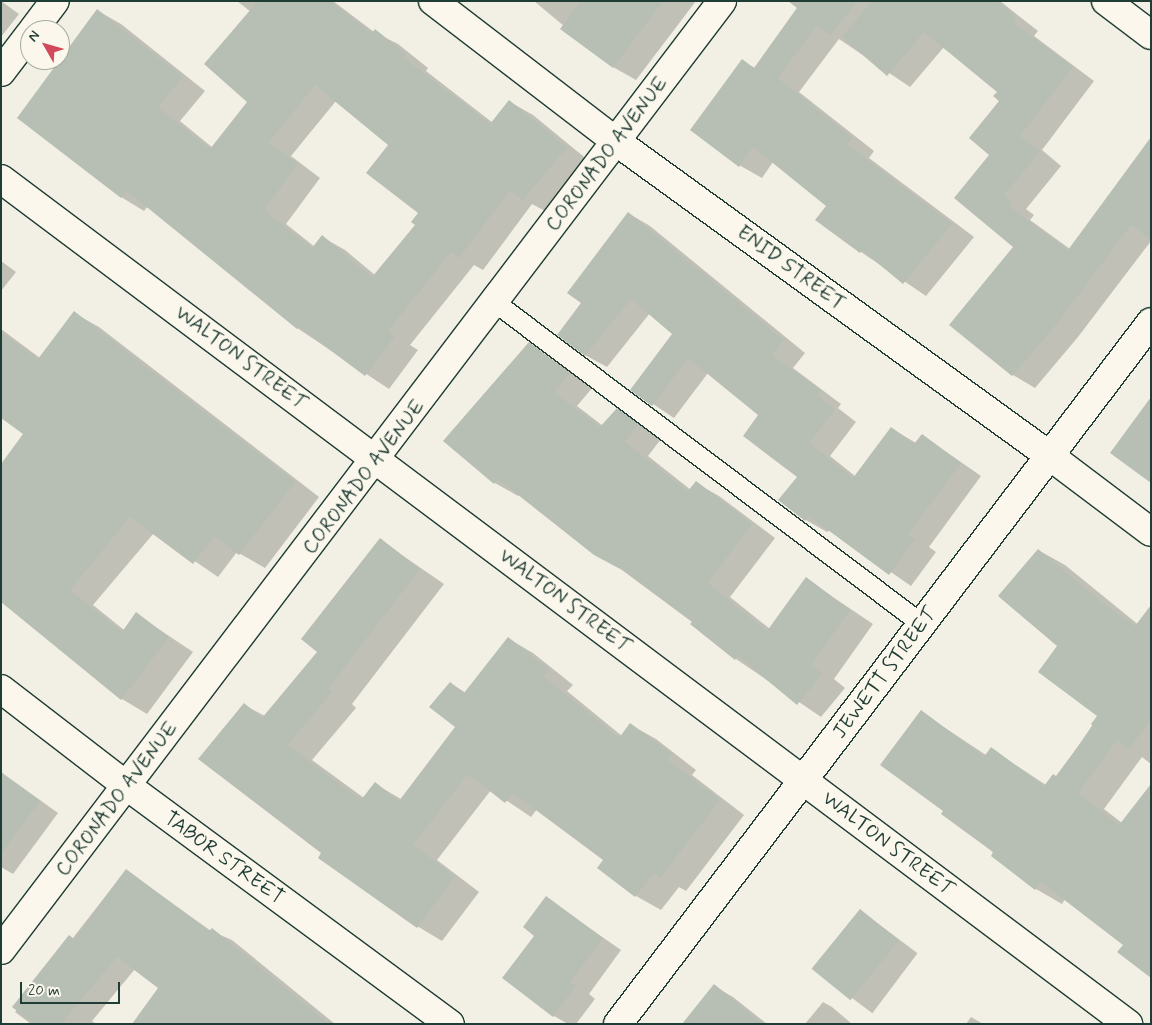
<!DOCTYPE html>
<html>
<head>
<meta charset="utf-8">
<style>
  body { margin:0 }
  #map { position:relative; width:1152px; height:1025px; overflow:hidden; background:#f2f0e5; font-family:Mynerve,sans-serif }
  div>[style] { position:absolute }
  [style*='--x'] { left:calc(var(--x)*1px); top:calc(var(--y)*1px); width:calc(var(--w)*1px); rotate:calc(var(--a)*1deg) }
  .shadow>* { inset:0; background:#0003; transform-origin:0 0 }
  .building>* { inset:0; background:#b7beb3; transform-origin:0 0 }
  .roads { filter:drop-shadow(1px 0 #1f3d34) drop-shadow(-1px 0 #1f3d34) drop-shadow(0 1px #1f3d34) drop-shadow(0 -1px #1f3d34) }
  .lane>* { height:19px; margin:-9.5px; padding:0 9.5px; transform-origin:9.5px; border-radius:9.5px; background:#fbf7ec }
  .street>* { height:28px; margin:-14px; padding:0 14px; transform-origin:14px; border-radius:14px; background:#fbf7ec }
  span { translate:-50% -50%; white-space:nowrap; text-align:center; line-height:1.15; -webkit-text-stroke:4px #fbf7ec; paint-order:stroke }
  .street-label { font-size:20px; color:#1f3d34 }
  .frame { position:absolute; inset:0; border:2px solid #1f3d34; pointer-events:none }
  .north { position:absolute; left:20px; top:20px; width:50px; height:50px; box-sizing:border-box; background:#fbf7ec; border:1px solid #a3ada2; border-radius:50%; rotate:308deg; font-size:14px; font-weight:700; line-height:20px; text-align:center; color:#1f3d34 }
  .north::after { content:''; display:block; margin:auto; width:18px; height:22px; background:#d1495b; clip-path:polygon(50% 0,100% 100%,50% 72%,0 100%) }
  .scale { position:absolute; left:20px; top:982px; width:100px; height:22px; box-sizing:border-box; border:2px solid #1f3d34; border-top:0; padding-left:6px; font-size:15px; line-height:18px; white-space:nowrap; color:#1f3d34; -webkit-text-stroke:4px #fbf7ec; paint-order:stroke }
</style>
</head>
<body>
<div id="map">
  <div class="shadow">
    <i style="clip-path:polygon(1px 1px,19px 14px,1px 37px)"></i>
    <i style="clip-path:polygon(evenodd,237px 1px,333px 1px,374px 32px,398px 44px,428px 68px,426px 71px,493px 123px,510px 102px,533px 115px,589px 161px,547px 212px,532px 204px,483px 270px,474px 265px,410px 345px,418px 350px,389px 389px,297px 328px,148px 206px,144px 211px,121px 197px,98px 11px,121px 24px,205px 91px,180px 121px,213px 148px,249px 102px,251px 12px,237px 1px,336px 101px,390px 145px,420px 213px,416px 224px,375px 275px,345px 250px,322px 237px,315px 247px,286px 224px,320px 178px,291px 156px,336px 101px)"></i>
    <i style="clip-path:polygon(534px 1px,696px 1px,636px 80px,613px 67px)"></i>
    <i style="clip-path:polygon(802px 1px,1000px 1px,1038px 31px,1034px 36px,1094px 81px,1042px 150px,1061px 166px,1026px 209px,1034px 215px,1030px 220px,1070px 249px,1151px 139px,1151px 241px,1078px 337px,1035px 388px,1013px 375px,951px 325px,1015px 247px,991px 155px,1001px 101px,999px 91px,944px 47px,910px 87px,839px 39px,799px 92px,874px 151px,869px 158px,974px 237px,926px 296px,861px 252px,827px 206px,773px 162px,762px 178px,739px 165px,742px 61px,755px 68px)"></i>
    <i style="clip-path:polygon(628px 213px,650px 226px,805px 353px,793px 368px,841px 404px,838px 408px,856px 422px,830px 456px,855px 476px,891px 428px,916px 443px,922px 435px,981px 476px,929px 547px,936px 552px,911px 586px,830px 530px,827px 532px,806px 520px,780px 500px,799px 476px,760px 415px,708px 373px,674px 418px,632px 390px,674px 334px,650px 313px,607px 367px,585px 355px,582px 303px)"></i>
    <i style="clip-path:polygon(1px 261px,16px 272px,1px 291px)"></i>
    <i style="clip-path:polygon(74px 313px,99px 327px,319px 497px,265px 568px,237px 552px,218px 577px,154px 533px,93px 605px,124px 630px,136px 614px,193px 652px,147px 714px,122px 699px,12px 608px,25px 434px,1px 417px,1px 329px,40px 358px)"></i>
    <i style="clip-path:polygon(529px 344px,593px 387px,577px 406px,603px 426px,617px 410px,640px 423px,661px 439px,648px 456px,691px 490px,696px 483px,719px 496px,775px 538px,730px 597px,770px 629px,806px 579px,873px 624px,834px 679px,845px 688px,821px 717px,736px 659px,694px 622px,520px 494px,518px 496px,495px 483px)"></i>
    <i style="clip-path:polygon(380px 540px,444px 584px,352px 704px,356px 708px,312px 760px,364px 798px,375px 784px,401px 799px,456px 727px,450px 683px,466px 693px,509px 639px,533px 653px,573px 685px,567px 691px,622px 736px,631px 725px,656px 739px,696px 770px,692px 775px,744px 815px,686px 891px,679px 887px,661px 910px,636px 896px,605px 860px,537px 809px,531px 817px,491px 790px,437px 860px,479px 892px,442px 941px,417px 926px,323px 853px,244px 705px,265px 716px,319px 652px)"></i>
    <i style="clip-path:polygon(1038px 550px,1065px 565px,1151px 635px,1151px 764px,1142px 757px,1104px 809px,1122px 823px,1151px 784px,1151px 977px,1124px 945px,1065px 899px,1062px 904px,1036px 889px,945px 811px,921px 712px,986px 755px,991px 749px,1046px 785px,1057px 778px,1099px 715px,1059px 646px)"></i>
    <i style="clip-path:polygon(1px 772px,58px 813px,13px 874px,1px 867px)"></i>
    <i style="clip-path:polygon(126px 870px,211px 931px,232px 940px,335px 1024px,133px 1024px,159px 987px,135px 969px,92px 1021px,96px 1024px,31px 1024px,15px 1012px)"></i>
    <i style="clip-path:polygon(546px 898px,621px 950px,589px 994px,595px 999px,576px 1024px,568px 1024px,554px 1016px,504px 977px,536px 936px)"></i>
    <i style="left:860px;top:910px;width:72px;height:75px;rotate:37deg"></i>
    <i style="clip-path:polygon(714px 986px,733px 997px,767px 1024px,699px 1024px)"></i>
    <i style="clip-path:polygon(823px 1002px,832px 1007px,852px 1024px,805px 1024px)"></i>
    <i style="clip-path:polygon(971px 1017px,983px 1024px,966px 1024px)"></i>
  </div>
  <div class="building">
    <i style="clip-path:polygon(evenodd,258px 1px,330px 1px,372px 33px,375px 29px,406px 54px,403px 57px,490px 124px,509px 100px,567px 147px,523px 200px,510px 190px,459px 258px,451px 252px,388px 331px,395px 336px,365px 376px,299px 327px,297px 329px,127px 191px,121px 198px,17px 118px,97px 9px,183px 77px,158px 107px,210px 149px,247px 102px,204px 64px,258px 1px,315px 85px,388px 145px,366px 173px,418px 213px,411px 222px,415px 225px,372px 277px,322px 235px,312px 248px,264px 210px,298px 164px,269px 142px,315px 85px)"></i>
    <i style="clip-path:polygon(581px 1px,663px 1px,613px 68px,560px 29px)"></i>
    <i style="clip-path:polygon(788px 1px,858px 1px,830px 35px,817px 25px,778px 78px,853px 138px,847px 144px,952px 224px,903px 284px,862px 250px,860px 253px,815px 220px,826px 206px,753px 147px,739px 167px,690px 130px,742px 59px,754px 68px,797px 8px)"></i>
    <i style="clip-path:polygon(872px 1px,997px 1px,1016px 17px,1013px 22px,1073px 67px,1020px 136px,1040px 152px,1004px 195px,1013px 202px,1009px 206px,1068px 250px,1151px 137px,1151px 239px,1131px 225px,1056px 325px,1012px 376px,949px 325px,1013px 247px,954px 198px,989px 155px,969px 138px,999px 101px,993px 96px,997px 92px,924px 32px,887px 76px,842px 37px)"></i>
    <i style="clip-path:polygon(628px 212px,784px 340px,772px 355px,821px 390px,817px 395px,835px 409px,810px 443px,853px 478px,891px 427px,914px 444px,922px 434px,961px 463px,908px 534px,915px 539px,889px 575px,809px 516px,805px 521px,778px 500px,797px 477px,743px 436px,758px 415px,688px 358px,652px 406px,630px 390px,672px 334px,631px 299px,585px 356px,557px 335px,581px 303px,567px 293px)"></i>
    <i style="clip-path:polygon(74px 311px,295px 482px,239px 555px,214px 536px,193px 564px,130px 517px,70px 590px,122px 632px,136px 612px,169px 637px,121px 700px,1px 602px,1px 464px,23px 434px,1px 418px,1px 332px,38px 359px)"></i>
    <i style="clip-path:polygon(529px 342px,570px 373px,554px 392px,600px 427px,617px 408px,638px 424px,625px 442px,688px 491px,696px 481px,752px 524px,708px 583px,767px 631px,806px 577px,850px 610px,811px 665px,822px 674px,797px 705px,738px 656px,735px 660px,690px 624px,692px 622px,622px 570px,594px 555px,498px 479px,494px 484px,443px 441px)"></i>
    <i style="clip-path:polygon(1151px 397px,1151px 483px,1110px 453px)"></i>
    <i style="clip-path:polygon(380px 538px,420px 569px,328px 689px,332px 692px,288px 745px,361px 800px,375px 782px,399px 801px,455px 727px,429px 707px,450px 682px,464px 693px,508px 637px,549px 669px,543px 676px,619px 738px,630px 723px,672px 754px,668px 760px,720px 800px,660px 878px,654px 873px,635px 897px,597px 868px,603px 860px,513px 793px,505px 803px,468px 774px,413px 845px,455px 876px,417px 928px,318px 858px,321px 853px,198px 759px,244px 703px,262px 718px,317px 652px,301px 639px)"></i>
    <i style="clip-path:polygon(1038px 549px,1103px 603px,1135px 626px,1151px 605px,1151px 719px,1129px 749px,1117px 740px,1078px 793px,1119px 825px,1151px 784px,1151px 978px,1117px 952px,1123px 945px,1041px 882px,1035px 890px,991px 856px,993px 852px,941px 814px,943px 811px,880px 765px,921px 710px,984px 757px,991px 747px,1044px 786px,1053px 774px,1056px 776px,1093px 726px,1091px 724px,1097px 716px,1038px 672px,1057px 646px,998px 596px)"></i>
    <i style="clip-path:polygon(1px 773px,40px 801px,1px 854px)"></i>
    <i style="clip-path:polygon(126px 869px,209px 931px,212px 928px,329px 1024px,132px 1024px,158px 988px,117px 957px,61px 1024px,34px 1024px,12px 1007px,69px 935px,74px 939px)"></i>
    <i style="clip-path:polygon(546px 896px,603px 938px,570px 982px,576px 986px,553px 1017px,502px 978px,534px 936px,523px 927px)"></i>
    <i style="left:860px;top:909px;width:50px;height:77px;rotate:39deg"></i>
    <i style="clip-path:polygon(714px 984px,763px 1024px,682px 1024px)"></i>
  </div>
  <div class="roads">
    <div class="lane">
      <i style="--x:496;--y:303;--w:533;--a:37"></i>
    </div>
    <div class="street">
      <i style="--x:433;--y:1;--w:232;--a:37.5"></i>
      <i style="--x:617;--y:142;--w:535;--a:35.95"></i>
      <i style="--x:1050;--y:456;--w:126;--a:37"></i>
      <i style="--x:1106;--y:1;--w:56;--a:37.1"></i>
      <i style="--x:33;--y:30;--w:36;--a:-53"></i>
      <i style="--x:1;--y:72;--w:48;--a:-52.7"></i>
      <i style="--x:1;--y:179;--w:1409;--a:36.86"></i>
      <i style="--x:1;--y:689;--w:159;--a:37.6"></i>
      <i style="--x:127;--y:786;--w:401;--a:36.4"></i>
      <i style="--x:1;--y:950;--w:1192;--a:-52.77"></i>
      <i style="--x:618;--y:1024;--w:881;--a:-52.79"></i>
    </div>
  </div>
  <div class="street-label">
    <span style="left:607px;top:154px;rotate:-53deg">CORONADO AVENUE</span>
    <span style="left:791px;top:268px;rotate:36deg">ENID STREET</span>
    <span style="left:241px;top:358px;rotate:37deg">WALTON STREET</span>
    <span style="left:364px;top:477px;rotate:-53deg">CORONADO AVENUE</span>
    <span style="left:565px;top:601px;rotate:37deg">WALTON STREET</span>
    <span style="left:885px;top:673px;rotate:-53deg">JEWETT STREET</span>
    <span style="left:117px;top:799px;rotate:-53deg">CORONADO AVENUE</span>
    <span style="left:888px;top:844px;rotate:37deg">WALTON STREET</span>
    <span style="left:224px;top:858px;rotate:36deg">TABOR STREET</span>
  </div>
  <div class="frame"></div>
  <div class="north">N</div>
  <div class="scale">20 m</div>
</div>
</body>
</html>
